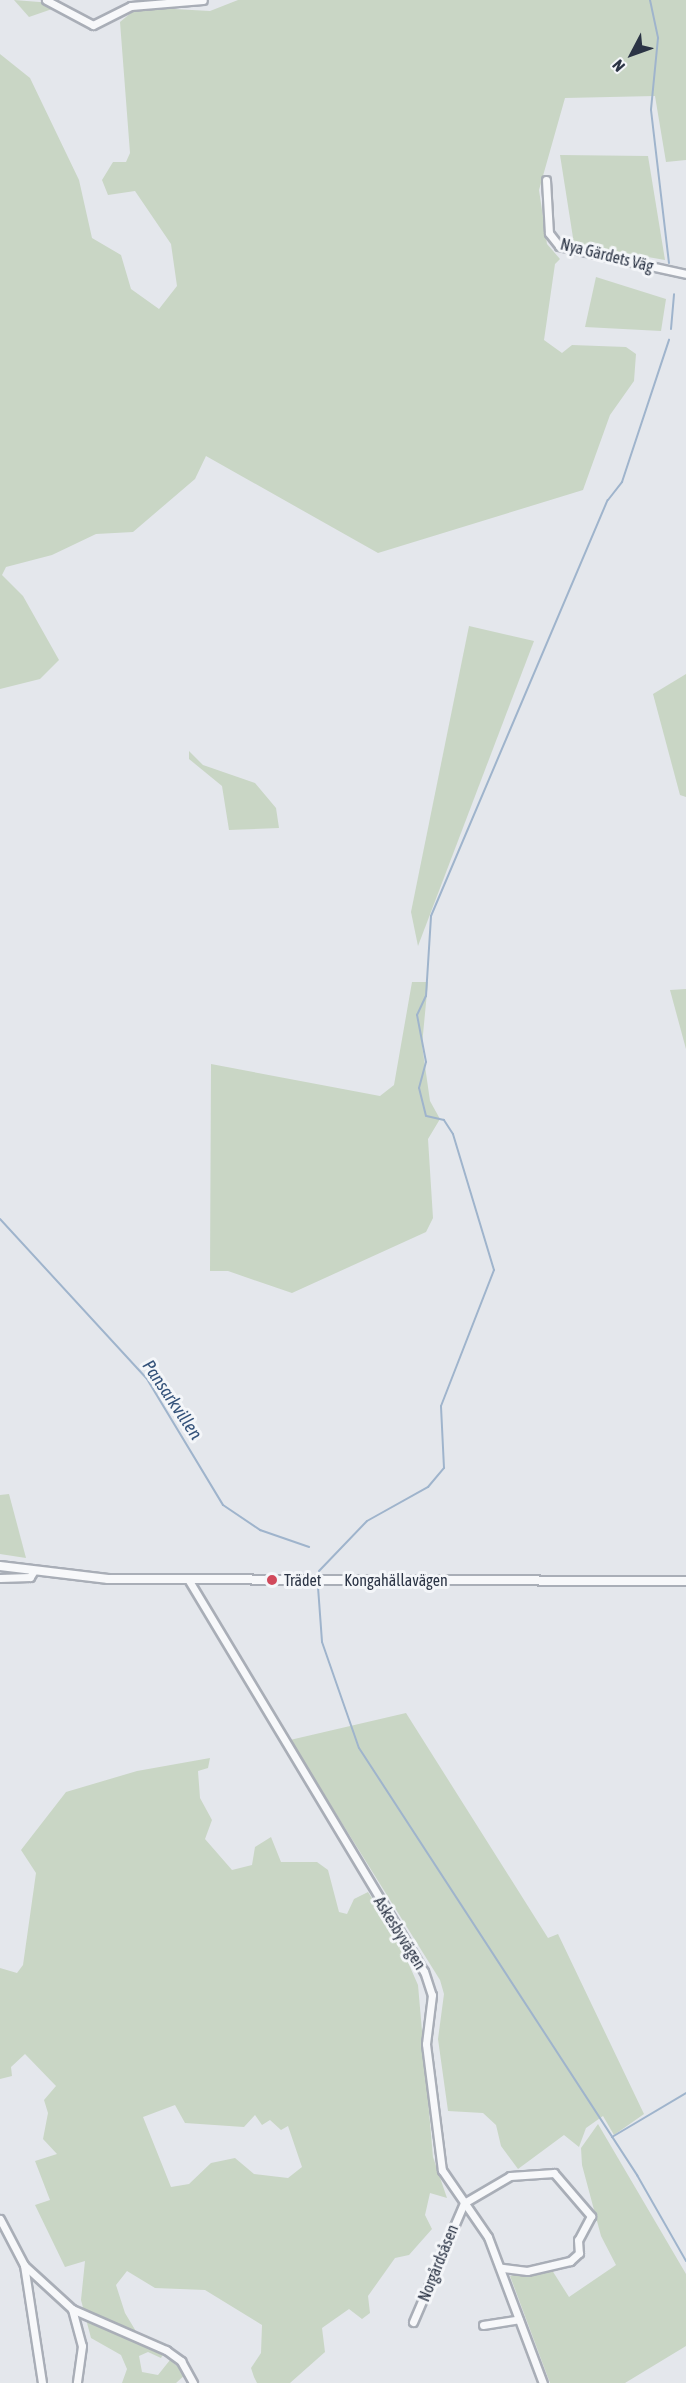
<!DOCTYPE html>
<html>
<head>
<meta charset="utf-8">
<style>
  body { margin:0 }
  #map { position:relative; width:686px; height:2383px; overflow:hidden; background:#e4e7ec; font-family:"Asap Condensed",sans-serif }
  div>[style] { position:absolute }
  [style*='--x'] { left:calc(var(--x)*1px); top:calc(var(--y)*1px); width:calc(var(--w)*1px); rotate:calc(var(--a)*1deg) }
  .green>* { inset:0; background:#c9d6c5 }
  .stream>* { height:2px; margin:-1px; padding:0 1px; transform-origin:1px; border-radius:1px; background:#9fb4cc }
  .roads { filter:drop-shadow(2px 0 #a9aeb7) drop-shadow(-2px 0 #a9aeb7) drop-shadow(0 2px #a9aeb7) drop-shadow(0 -2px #a9aeb7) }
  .minor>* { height:7px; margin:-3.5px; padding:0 3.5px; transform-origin:3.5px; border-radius:3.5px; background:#f7f8fa }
  .tertiary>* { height:8px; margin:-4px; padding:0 4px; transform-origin:4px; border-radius:4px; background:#f7f8fa }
  .dots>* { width:16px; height:16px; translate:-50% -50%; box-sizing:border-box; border:3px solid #f4f6f9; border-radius:50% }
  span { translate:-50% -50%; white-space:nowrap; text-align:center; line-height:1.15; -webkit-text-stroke:6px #f4f6f9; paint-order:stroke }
  .street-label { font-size:16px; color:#2b3445 }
  .poi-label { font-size:16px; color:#2b3445 }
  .left { translate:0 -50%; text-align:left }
  .water-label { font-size:18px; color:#34527a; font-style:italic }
  .north { position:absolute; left:602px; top:24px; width:60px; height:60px; -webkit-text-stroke:4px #f4f6f9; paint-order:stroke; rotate:229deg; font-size:16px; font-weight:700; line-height:24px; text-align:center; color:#2b3445 }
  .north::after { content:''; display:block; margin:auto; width:21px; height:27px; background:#2b3445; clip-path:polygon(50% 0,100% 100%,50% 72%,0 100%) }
</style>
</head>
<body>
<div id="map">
  <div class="green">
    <i style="clip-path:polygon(14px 0,52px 3px,55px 8px,29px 17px)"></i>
    <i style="clip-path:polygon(238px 0,686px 0,686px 160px,666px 162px,655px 96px,565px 98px,539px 190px,547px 244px,560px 259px,555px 264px,544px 340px,562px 353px,572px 345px,626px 347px,636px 354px,634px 381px,610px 415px,583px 490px,378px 553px,206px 456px,195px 479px,133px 532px,96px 534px,52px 555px,6px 567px,2px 575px,23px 596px,59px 660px,40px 679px,0 689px,0 54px,30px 78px,79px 180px,92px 238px,121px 255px,131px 289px,159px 309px,177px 286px,171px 244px,135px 191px,108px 195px,102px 180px,113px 162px,126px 162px,130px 153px,120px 22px,138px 7px,210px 11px)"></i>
    <i style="clip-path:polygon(560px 155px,648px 156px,665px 260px,574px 244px)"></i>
    <i style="clip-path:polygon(596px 277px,666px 299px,661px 331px,585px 327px)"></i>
    <i style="clip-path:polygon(469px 626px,534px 641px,418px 946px,411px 912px)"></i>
    <i style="clip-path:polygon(686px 674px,686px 797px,680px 795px,653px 694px)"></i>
    <i style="clip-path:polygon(189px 751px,203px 765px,255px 783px,276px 808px,279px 828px,229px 830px,222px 786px,189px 759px)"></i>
    <i style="clip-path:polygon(412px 982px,428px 982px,422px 1045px,430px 1101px,440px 1119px,428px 1139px,433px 1218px,426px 1232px,292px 1293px,228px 1271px,210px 1271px,211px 1064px,380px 1096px,394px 1085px)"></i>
    <i style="clip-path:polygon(686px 989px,686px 1049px,670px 990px)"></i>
    <i style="clip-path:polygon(9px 1494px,26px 1558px,0 1554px,0 1495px)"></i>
    <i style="clip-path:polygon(406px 1713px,548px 1938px,558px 1934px,644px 2114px,614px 2135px,603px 2116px,586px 2128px,579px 2147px,564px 2135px,518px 2169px,501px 2146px,496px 2125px,483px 2113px,448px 2111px,438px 2039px,444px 1994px,440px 1980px,290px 1740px)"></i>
    <i style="clip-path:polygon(evenodd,210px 1758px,208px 1768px,198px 1771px,200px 1798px,212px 1820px,205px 1839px,232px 1870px,252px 1865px,255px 1847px,271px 1837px,281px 1862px,317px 1862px,328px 1870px,339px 1912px,347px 1914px,354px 1899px,368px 1892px,396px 1935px,418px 1985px,433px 2157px,447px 2198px,430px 2193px,425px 2215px,432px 2229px,409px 2255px,395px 2258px,368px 2296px,370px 2313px,362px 2319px,349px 2309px,322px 2328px,325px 2352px,290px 2383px,257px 2383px,254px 2377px,251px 2368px,261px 2353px,262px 2325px,205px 2290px,155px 2288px,127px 2271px,116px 2285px,125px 2313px,140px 2338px,164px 2352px,161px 2358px,148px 2352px,139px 2356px,142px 2372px,158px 2375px,170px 2360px,186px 2374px,176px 2383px,122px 2383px,127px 2369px,121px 2355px,91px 2338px,81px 2300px,85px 2261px,65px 2267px,35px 2205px,50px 2200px,35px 2161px,57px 2154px,43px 2139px,48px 2113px,44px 2100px,56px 2086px,25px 2054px,11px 2067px,12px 2076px,0 2079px,0 1968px,17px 1973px,23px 1965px,36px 1873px,21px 1850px,66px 1792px,137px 1771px,210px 1758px,175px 2105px,185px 2123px,244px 2127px,255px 2115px,262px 2125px,270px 2120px,281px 2130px,288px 2126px,302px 2167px,288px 2178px,254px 2174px,235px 2158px,211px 2163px,189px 2184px,171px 2187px,143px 2117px,175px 2105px)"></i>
    <i style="clip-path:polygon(598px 2124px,686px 2274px,686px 2346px,625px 2383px,550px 2383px,510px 2276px,550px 2267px,569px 2297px,616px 2265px,601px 2236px,582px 2165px,581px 2148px)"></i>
  </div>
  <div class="stream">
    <i style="--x:650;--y:0;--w:39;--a:78"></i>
    <i style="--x:658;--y:38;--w:72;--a:95.6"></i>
    <i style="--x:651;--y:110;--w:154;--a:83.3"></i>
    <i style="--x:671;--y:329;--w:35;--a:-85"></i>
    <i style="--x:0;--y:1219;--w:217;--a:47.4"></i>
    <i style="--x:147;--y:1379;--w:147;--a:58.9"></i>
    <i style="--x:223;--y:1505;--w:45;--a:34"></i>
    <i style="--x:260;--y:1530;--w:52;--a:19.1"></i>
    <i style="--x:319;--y:1571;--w:69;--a:-46.2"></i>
    <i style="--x:367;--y:1521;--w:70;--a:-29.1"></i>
    <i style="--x:428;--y:1487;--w:25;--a:-50"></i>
    <i style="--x:444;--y:1468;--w:62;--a:-92.8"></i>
    <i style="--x:441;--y:1406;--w:146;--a:-68.7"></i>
    <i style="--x:494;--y:1270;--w:142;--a:-106.8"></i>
    <i style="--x:453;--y:1134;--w:17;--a:-123"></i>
    <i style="--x:444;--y:1120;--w:18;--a:-167"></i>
    <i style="--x:426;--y:1116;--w:29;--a:-104"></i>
    <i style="--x:419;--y:1088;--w:27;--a:-75"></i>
    <i style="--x:426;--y:1062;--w:48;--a:-100.8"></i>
    <i style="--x:417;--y:1015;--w:21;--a:-65"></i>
    <i style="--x:426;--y:996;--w:80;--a:-86.4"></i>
    <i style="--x:431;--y:916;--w:452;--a:-67"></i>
    <i style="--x:608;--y:500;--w:23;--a:-52"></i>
    <i style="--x:622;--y:482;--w:150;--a:-71.7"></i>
    <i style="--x:318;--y:1587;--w:55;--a:85.8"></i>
    <i style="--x:322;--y:1642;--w:112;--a:70.8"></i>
    <i style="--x:359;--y:1748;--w:510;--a:56.93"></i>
    <i style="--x:637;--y:2175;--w:99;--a:60.3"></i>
    <i style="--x:612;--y:2137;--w:86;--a:-30.7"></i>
  </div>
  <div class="roads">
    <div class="minor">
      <i style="--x:46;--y:0;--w:53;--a:28"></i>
      <i style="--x:93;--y:25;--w:42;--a:-26.6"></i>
      <i style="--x:131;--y:6;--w:72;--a:-4.8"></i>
      <i style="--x:546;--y:180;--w:53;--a:86.8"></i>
      <i style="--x:549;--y:233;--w:16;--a:52"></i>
      <i style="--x:559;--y:246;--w:130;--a:12.4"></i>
      <i style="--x:0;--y:1578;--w:30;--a:-2"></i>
      <i style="--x:30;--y:1577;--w:6;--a:-59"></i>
      <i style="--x:188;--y:1579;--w:458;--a:59"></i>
      <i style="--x:424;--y:1971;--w:25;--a:72"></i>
      <i style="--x:432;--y:1995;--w:49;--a:97"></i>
      <i style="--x:426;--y:2044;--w:127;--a:82.8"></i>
      <i style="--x:442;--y:2170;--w:81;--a:55.5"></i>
      <i style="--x:488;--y:2237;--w:156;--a:69.4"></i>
      <i style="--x:0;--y:2219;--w:52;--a:62.4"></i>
      <i style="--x:24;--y:2265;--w:119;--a:81.3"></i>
      <i style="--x:24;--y:2265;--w:65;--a:42.5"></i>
      <i style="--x:72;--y:2309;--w:103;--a:23.6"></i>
      <i style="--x:166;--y:2350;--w:19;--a:36"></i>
      <i style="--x:181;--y:2361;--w:25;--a:61"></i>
      <i style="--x:72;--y:2309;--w:38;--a:75"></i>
      <i style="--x:82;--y:2346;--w:37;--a:98"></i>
      <i style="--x:413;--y:2322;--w:129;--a:-66.8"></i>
      <i style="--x:464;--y:2203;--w:53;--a:-30.4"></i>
      <i style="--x:510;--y:2176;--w:44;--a:-3.9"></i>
      <i style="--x:554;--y:2173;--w:57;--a:49.3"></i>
      <i style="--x:591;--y:2216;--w:27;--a:118"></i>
      <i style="--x:578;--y:2240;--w:13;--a:86"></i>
      <i style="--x:579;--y:2253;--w:12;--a:138"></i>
      <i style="--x:570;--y:2261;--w:44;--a:166.9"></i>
      <i style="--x:527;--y:2271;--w:26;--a:-173"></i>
      <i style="--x:483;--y:2325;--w:36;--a:-9"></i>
    </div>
    <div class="tertiary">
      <i style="--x:0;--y:1566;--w:109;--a:6.9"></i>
      <i style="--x:108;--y:1579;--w:578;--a:0.2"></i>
    </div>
  </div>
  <div class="dots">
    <i style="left:272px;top:1580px;background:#d1495b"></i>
  </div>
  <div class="street-label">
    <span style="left:607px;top:255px;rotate:14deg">Nya Gärdets Väg</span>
    <span style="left:396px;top:1580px">Kongahällavägen</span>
    <span style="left:400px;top:1933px;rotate:58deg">Askesbyvägen</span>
    <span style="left:438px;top:2263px;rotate:-68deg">Norgårdsåsen</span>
  </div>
  <div class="poi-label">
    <span class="left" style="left:284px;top:1580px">Trädet</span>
  </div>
  <div class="water-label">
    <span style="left:172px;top:1400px;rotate:56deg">Pansarkvillen</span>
  </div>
  <div class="north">N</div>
</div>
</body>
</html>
